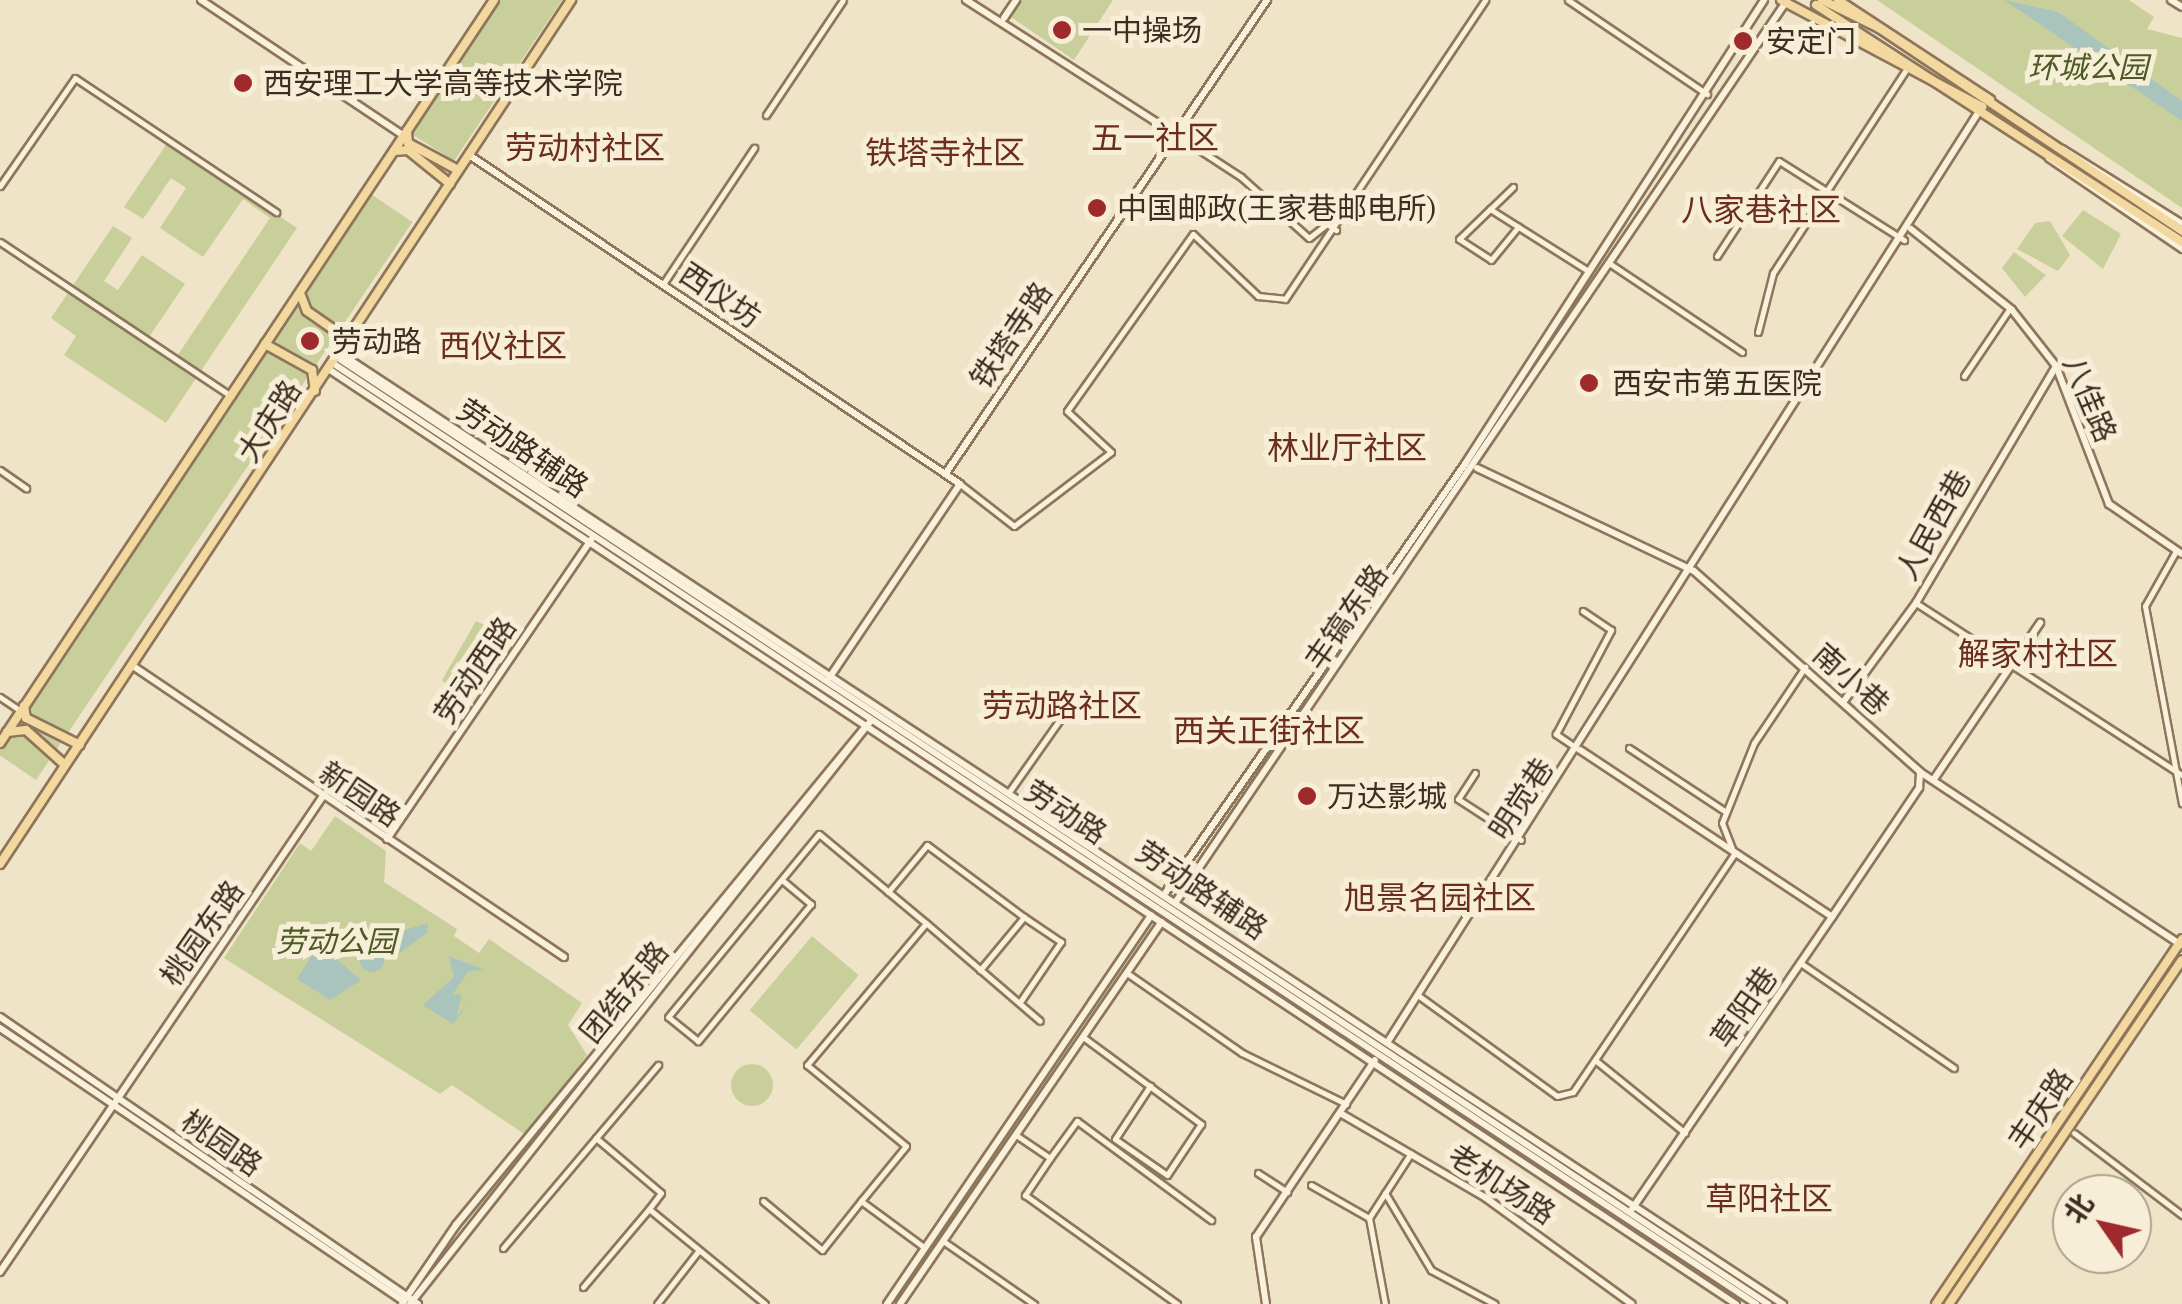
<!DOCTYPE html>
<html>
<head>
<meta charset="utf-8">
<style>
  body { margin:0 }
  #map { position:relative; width:2182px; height:1304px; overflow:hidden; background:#f0e4c8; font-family:"IBM Plex Serif","Noto Sans SC",serif }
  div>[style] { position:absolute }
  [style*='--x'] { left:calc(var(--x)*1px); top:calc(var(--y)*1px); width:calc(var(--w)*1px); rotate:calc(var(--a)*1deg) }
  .green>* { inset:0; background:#c9cf9b; transform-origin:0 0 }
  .round { border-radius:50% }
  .water>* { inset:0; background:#a9c4bc }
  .roads { filter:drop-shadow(2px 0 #8d765c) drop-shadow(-2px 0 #8d765c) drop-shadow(0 2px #8d765c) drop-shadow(0 -2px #8d765c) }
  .street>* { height:5px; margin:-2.5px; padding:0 2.5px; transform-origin:2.5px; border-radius:2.5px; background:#faf1dc }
  .secondary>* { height:6px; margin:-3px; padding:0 3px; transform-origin:3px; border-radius:3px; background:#faf1dc }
  .primary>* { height:8px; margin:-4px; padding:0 4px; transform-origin:4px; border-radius:4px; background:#f3d9a0 }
  .dots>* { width:28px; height:28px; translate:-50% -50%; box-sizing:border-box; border:5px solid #f7eed8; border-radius:50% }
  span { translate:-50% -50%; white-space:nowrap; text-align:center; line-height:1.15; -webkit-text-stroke:10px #f7eed8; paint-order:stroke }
  .poi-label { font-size:30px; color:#3d2e20 }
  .left { translate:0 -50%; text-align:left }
  .park-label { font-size:30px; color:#4d5a26; font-style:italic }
  .street-label { font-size:30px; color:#3d2e20 }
  .neighbourhood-label { font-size:32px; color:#6b2e1e }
  .north { position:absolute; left:2052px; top:1174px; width:100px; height:100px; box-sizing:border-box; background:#f7eed8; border:2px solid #ada18e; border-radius:50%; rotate:304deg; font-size:28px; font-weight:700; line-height:40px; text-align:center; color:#3d2e20 }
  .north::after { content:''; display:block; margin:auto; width:35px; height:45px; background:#9e2a2b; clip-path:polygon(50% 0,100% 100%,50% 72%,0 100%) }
</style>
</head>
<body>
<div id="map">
  <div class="green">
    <i style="clip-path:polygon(498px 0,562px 0,454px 161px,410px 133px)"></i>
    <i style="clip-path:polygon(1022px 0,1113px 0,1074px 60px,1011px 17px)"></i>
    <i style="clip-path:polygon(1877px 0,2129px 0,2154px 17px,2147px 29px,2182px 38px,2182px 208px)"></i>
    <i style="clip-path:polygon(168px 142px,297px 228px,166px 423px,64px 355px,76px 336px,51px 318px,113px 226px,132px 238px,104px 281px,118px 290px,142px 255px,185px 284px,149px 337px,177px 356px,270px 218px,243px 199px,203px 257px,160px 228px,186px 188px,171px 178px,143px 219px,124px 207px)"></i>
    <i style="left:371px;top:194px;width:50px;height:673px;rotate:34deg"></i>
    <i style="clip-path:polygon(2083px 210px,2121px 234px,2103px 269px,2062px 236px)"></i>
    <i style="clip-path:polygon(2050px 221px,2070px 255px,2058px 271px,2017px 249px,2035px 223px)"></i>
    <i style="clip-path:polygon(2014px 252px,2046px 275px,2025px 297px,2002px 268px)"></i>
    <i style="clip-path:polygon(476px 621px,507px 635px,460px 701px,442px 680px)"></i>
    <i style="clip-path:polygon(335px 816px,386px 851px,384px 882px,457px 929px,454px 936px,479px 953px,489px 939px,582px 1003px,568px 1025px,587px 1055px,527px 1136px,452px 1085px,440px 1094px,224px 958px,300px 843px,311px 851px)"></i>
    <i style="left:812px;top:936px;width:61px;height:97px;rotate:40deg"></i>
    <i class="round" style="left:731px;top:1064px;width:42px;height:42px"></i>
  </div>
  <div class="water">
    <i style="clip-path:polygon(2004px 0,2058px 12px,2182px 101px,2182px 121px)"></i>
    <i style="clip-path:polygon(428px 923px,427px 933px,394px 957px,384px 936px)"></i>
    <i style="clip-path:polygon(319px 944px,361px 980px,330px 1000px,297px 979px)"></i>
    <i class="round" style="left:360px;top:948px;width:24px;height:24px"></i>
    <i style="clip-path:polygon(449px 956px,485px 970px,469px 971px,452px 995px,462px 994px,456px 1017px,470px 1002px,453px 1024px,423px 1005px,454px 977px)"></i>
  </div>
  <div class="roads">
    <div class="street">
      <i style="--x:1568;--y:0;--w:168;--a:34.1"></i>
      <i style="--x:766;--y:115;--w:138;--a:-56.2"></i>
      <i style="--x:1175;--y:134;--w:79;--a:33.1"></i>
      <i style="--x:1241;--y:177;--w:91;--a:41.9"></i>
      <i style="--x:1309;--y:238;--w:23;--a:-38"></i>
      <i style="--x:1327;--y:224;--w:11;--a:34"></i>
      <i style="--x:2062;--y:148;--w:142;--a:32"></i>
      <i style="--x:2048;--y:158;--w:162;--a:34.2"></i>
      <i style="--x:0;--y:186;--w:131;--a:-55.2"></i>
      <i style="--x:75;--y:78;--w:242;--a:33.7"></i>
      <i style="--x:1513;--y:187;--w:32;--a:136"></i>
      <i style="--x:1490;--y:209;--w:116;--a:32.3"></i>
      <i style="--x:1490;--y:209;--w:43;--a:135.9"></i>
      <i style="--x:1459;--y:239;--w:38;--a:33"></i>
      <i style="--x:1491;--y:260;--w:43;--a:-50.7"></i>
      <i style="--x:0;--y:242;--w:278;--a:33.7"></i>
      <i style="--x:1717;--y:256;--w:113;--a:-56.9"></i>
      <i style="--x:1779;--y:161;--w:148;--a:32.3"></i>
      <i style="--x:1609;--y:263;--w:160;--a:33.8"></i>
      <i style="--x:663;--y:284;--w:164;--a:-56.2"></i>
      <i style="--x:1758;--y:332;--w:61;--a:-75.7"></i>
      <i style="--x:1773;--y:273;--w:245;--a:-56.8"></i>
      <i style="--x:1964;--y:376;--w:82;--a:-55.9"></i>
      <i style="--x:0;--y:470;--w:32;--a:35"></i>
      <i style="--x:960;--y:484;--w:68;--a:37.9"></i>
      <i style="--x:1014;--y:526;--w:122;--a:-37.3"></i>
      <i style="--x:1111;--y:452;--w:60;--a:-137"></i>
      <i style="--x:1067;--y:411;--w:217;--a:-54.6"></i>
      <i style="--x:1193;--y:234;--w:90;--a:43.6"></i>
      <i style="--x:1258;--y:296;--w:27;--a:6"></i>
      <i style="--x:1285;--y:299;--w:360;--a:-56.2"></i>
      <i style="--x:2176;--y:551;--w:63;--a:119.4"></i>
      <i style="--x:2145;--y:606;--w:201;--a:79.4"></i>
      <i style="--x:1916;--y:603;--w:317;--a:32.9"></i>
      <i style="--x:0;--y:697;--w:25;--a:34"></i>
      <i style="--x:1629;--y:748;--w:116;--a:33.4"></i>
      <i style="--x:1578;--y:749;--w:27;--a:-146"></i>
      <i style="--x:1556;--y:734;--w:118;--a:-62.1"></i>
      <i style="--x:1611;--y:630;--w:34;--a:-146"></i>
      <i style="--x:1475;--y:773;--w:31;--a:123"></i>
      <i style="--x:1458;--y:799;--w:75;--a:33.1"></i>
      <i style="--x:1009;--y:792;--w:120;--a:-54.9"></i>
      <i style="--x:782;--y:880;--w:38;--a:40"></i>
      <i style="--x:811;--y:904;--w:178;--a:129.5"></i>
      <i style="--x:698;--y:1041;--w:38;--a:-141"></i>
      <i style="--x:668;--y:1017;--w:237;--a:-50.5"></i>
      <i style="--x:819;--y:834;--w:139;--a:39.8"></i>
      <i style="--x:888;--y:892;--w:61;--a:-50.3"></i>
      <i style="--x:927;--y:845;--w:121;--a:36.6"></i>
      <i style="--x:1024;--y:917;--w:69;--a:129.7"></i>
      <i style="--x:1802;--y:964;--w:184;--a:34.4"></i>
      <i style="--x:1127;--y:973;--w:140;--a:34.8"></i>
      <i style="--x:1242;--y:1053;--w:116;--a:26.1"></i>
      <i style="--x:1419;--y:996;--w:170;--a:35.9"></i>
      <i style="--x:1557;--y:1096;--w:16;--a:-14"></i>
      <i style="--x:1573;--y:1092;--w:287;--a:-55.9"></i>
      <i style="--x:1734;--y:854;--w:33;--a:-111"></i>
      <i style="--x:1722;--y:823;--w:86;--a:-68.2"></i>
      <i style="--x:1754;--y:743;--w:92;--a:-56.1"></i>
      <i style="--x:1020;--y:1002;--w:73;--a:-55.7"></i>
      <i style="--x:1061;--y:942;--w:45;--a:-146"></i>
      <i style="--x:1083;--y:1037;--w:147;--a:36.4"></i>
      <i style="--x:1201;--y:1124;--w:61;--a:123.7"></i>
      <i style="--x:1167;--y:1175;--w:63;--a:-145.3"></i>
      <i style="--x:1115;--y:1139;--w:64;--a:-56.6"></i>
      <i style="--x:1595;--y:1060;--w:116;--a:39"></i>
      <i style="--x:2074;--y:1133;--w:136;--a:37.2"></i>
      <i style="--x:1016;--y:1135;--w:41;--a:34.1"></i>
      <i style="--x:1050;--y:1158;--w:46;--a:-53.9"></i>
      <i style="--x:1077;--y:1121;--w:167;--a:36.5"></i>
      <i style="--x:596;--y:1138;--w:96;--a:-49.7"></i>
      <i style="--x:1050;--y:1158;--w:45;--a:124"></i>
      <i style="--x:1025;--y:1195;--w:187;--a:35.6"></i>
      <i style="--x:1258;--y:1173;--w:35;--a:33"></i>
      <i style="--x:1311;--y:1185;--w:67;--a:29.6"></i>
      <i style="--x:1385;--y:1193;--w:90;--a:59.1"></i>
      <i style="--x:1431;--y:1270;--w:72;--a:28"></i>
      <i style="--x:763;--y:1201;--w:77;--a:39.7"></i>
      <i style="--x:822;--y:1250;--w:63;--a:-51.5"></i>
      <i style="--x:861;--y:1201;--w:79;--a:36.3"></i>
      <i style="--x:861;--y:1201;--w:71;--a:-50.7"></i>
      <i style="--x:906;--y:1146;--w:128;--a:-140.7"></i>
      <i style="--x:807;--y:1065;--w:185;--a:-50"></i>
      <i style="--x:926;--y:923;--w:150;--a:40.7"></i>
      <i style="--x:943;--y:1241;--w:111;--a:34.7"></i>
      <i style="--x:503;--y:1248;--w:144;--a:-49.8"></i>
      <i style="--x:596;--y:1138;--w:85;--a:40.2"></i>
      <i style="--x:661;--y:1193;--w:20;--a:127"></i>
      <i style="--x:649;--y:1209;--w:150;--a:39.3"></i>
      <i style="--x:583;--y:1287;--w:102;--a:-49.8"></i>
      <i style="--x:657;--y:1304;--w:68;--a:-52.1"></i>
      <i style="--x:1385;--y:1304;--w:87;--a:-100.5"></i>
      <i style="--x:1369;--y:1218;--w:77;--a:-57.1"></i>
    </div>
    <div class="secondary">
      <i style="--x:201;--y:0;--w:244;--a:33.8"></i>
      <i style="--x:966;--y:0;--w:248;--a:32.7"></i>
      <i style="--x:2171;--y:0;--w:13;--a:32"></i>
      <i style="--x:1004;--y:18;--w:22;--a:-56"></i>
      <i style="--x:469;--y:155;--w:591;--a:33.82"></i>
      <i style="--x:960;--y:484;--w:233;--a:124"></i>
      <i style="--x:1911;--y:229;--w:129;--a:38.7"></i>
      <i style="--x:2012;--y:310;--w:71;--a:51.8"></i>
      <i style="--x:2056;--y:366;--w:148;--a:69"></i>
      <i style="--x:2109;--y:504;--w:88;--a:34.4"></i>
      <i style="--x:341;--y:354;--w:1727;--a:33.38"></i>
      <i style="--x:338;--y:358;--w:1715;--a:33.49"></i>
      <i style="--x:334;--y:364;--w:1705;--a:33.47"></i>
      <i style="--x:330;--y:370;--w:1688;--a:33.6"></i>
      <i style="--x:1477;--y:468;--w:240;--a:25.4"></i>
      <i style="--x:1694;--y:571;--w:302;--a:41.6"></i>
      <i style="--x:1920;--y:772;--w:313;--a:33.5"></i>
      <i style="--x:946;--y:473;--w:572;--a:-55.84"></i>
      <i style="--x:133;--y:666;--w:520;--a:34.03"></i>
      <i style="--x:1844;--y:701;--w:122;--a:-53.7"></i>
      <i style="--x:1916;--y:603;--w:275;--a:-59.4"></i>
      <i style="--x:1580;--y:750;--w:302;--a:33.5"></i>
      <i style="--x:1832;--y:917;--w:354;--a:124.4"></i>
      <i style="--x:1934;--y:779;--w:189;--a:-55.8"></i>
      <i style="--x:387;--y:839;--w:363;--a:-55.7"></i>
      <i style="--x:1166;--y:892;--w:522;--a:-55.06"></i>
      <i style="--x:1465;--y:464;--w:552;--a:-57.2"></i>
      <i style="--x:1175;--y:903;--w:1089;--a:-55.86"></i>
      <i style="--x:1832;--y:917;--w:156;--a:-56"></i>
      <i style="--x:1919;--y:788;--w:16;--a:-86"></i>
      <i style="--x:0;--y:1017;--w:507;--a:34.47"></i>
      <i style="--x:0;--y:1028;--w:488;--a:34.1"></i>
      <i style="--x:1387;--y:1043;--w:1108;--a:-57.57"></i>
      <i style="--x:1340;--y:1113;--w:169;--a:30.2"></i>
      <i style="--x:1486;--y:1198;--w:180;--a:36"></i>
      <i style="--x:0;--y:1272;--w:575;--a:-55.84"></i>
      <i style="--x:402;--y:1304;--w:96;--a:-55.6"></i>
      <i style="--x:456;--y:1225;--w:646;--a:-50.59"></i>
      <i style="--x:410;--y:1304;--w:742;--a:-51.68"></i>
      <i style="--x:887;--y:1304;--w:470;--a:-55.8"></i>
      <i style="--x:900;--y:1304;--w:463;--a:-55.6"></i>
      <i style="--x:1266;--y:1304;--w:68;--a:-98.5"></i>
      <i style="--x:1256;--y:1237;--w:213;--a:-56.1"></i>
    </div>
    <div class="primary">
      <i style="--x:1781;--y:0;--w:228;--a:28"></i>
      <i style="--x:1822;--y:0;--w:64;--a:26.2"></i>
      <i style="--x:1879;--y:28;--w:365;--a:33.8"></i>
      <i style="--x:1838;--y:0;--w:182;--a:33.3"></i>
      <i style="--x:1816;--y:5;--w:436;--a:32.9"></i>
      <i style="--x:407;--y:131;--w:12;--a:85"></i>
      <i style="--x:408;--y:143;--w:57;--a:28.4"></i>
      <i style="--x:394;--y:151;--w:14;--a:-4"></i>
      <i style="--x:408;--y:150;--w:54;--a:39"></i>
      <i style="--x:300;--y:293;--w:19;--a:69"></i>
      <i style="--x:307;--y:311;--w:40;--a:34.9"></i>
      <i style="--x:340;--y:334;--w:15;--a:-11"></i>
      <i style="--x:265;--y:344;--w:54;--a:29"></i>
      <i style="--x:312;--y:370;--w:21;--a:82"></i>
      <i style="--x:24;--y:706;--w:12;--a:81"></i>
      <i style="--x:26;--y:718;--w:60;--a:26.6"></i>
      <i style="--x:7;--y:732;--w:19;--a:-6"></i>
      <i style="--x:26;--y:730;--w:52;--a:41.9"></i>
      <i style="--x:0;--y:743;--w:892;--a:-56.38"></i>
      <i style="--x:0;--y:864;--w:1036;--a:-56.54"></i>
      <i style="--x:1936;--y:1304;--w:440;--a:-56"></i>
      <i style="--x:1949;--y:1304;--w:415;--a:-55.9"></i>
    </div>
  </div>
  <div class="dots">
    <i style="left:1062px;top:30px;background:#9e2a2b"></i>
    <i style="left:1743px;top:41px;background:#9e2a2b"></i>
    <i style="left:243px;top:83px;background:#9e2a2b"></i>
    <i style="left:1097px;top:208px;background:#9e2a2b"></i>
    <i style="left:310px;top:341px;background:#9e2a2b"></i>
    <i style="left:1589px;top:383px;background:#9e2a2b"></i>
    <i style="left:1307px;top:796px;background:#9e2a2b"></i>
  </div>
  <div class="poi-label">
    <span class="left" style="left:1082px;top:30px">一中操场</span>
    <span class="left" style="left:1766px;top:41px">安定门</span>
    <span class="left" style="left:263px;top:83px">西安理工大学高等技术学院</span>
    <span class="left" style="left:1117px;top:208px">中国邮政(王家巷邮电所)</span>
    <span class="left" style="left:332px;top:341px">劳动路</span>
    <span class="left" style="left:1612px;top:383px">西安市第五医院</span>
    <span class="left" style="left:1327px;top:796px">万达影城</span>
  </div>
  <div class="park-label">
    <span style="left:2088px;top:67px">环城公园</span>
    <span style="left:336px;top:941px">劳动公园</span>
  </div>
  <div class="street-label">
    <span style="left:720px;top:295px;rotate:34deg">西仪坊</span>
    <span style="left:1011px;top:335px;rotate:-56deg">铁塔寺路</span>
    <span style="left:2090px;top:399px;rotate:67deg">八佳路</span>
    <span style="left:269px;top:421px;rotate:-57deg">大庆路</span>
    <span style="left:523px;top:448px;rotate:34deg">劳动路辅路</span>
    <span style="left:1933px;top:525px;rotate:-61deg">人民西巷</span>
    <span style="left:1346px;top:617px;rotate:-55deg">丰镐东路</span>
    <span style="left:475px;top:670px;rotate:-56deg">劳动西路</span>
    <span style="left:1851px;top:679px;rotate:42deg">南小巷</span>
    <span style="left:360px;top:794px;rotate:34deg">新园路</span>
    <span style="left:1521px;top:799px;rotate:-57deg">明觉巷</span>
    <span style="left:1066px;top:812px;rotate:33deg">劳动路</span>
    <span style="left:1202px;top:890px;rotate:34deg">劳动路辅路</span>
    <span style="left:202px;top:933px;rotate:-55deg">桃园东路</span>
    <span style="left:624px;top:992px;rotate:-51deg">团结东路</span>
    <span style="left:1744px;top:1007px;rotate:-55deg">草阳巷</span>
    <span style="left:2040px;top:1109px;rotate:-56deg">丰庆路</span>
    <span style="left:222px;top:1143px;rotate:35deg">桃园路</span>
    <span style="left:1502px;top:1184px;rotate:33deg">老机场路</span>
  </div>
  <div class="neighbourhood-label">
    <span style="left:1155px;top:137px">五一社区</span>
    <span style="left:585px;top:147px">劳动村社区</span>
    <span style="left:945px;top:152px">铁塔寺社区</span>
    <span style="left:1761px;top:209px">八家巷社区</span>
    <span style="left:503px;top:345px">西仪社区</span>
    <span style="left:1347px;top:447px">林业厅社区</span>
    <span style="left:2038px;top:653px">解家村社区</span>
    <span style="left:1062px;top:705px">劳动路社区</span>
    <span style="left:1269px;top:730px">西关正街社区</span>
    <span style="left:1440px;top:897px">旭景名园社区</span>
    <span style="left:1769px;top:1198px">草阳社区</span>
  </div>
  <div class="north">北</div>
</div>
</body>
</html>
